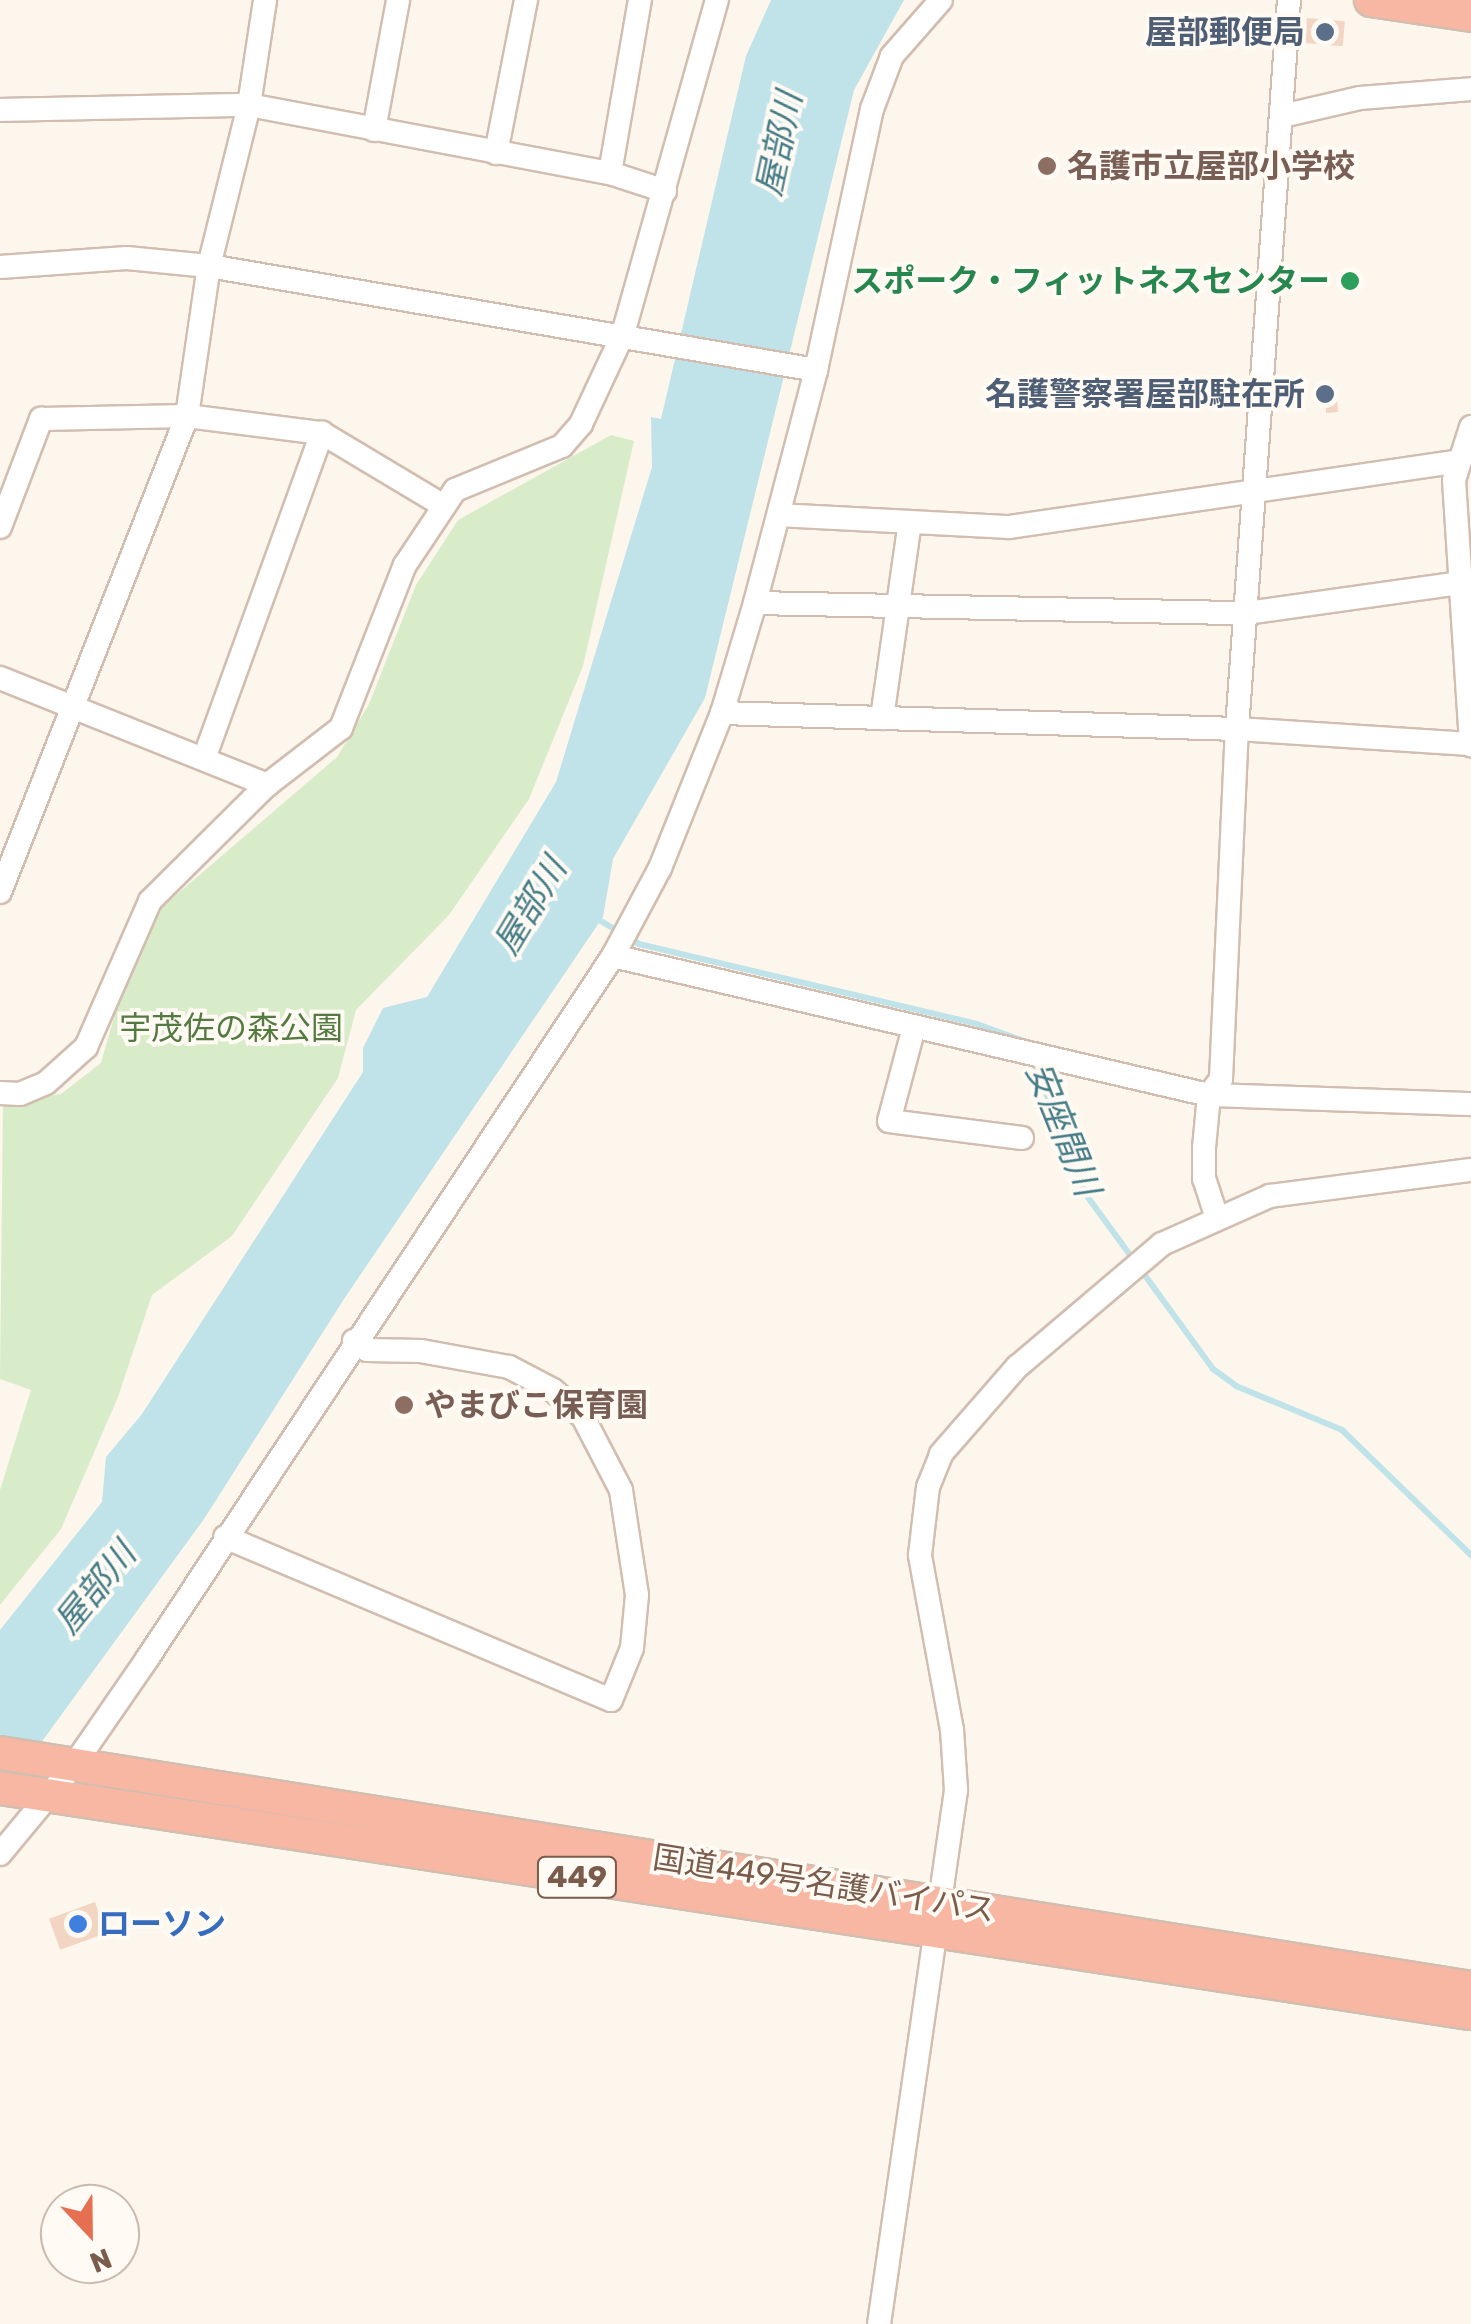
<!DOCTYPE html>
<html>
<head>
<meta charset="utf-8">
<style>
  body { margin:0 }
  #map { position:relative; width:1471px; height:2324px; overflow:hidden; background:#fdf6ec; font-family:Rubik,"Noto Sans JP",sans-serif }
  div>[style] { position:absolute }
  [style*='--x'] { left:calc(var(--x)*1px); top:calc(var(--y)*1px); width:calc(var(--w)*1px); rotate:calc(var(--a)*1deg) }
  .green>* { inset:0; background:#d8ecc9 }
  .water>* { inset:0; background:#bfe3e8 }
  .stream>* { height:6px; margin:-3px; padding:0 3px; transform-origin:3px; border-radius:3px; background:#bfe3e8 }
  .building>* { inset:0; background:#f3d5c3; transform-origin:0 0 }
  .roads { filter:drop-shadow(2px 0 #d1beb0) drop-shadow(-2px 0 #d1beb0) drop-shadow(0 2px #d1beb0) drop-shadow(0 -2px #d1beb0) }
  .minor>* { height:22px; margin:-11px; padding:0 11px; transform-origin:11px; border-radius:11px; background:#fff }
  .highway>* { height:32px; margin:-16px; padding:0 16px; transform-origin:16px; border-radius:16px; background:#f7b7a3 }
  .dots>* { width:28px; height:28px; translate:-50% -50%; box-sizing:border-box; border:5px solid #fffaf3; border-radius:50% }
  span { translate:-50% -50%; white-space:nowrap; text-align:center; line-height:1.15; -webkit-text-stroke:8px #fffaf3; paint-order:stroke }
  .shield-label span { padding:2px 8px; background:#fffaf3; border:2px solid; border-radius:8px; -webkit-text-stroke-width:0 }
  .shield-label { font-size:30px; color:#7a5c4d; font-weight:700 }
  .service-label { font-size:32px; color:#4e5e75; font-weight:700 }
  .right { translate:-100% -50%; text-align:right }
  .education-label { font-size:32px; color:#785e54; font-weight:700 }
  .left { translate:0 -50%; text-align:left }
  .leisure-label { font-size:32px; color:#27864d; font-weight:700 }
  .park-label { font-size:32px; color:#537a41 }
  .street-label { font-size:32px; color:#7a5c4d }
  .shop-label { font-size:32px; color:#366cbe; font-weight:700 }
  .water-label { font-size:35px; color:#437c86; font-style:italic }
  .north { position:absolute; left:40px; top:2184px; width:100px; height:100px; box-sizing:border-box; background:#fffaf3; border:2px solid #cabbb1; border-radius:50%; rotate:158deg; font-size:28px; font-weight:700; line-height:40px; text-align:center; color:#7a5c4d }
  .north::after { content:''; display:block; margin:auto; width:35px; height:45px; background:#e76f51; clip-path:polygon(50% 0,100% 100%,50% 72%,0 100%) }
</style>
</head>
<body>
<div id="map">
  <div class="green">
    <i style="clip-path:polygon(611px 435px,634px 441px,583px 666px,529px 799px,449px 915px,356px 1010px,338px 1078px,232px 1236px,152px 1295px,118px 1397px,61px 1529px,0 1605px,0 1490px,31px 1390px,0 1379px,3px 1104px,61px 1094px,101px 1063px,127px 971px,162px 907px,337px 757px,369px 704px,416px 585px,458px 520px)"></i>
  </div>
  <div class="water">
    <i style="clip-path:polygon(771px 0,904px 0,854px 90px,705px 698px,613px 859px,603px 917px,344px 1299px,204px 1519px,0 1799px,0 1630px,102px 1502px,106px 1457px,142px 1414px,363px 1072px,363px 1048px,383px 1008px,427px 997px,556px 782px,652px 467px,651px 417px,661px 419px,746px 56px)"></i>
  </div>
  <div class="stream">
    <i style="--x:596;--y:918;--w:50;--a:31.2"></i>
    <i style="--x:639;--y:944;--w:347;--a:13.3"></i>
    <i style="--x:977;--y:1024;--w:50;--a:19.9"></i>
    <i style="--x:1033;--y:1061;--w:145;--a:68.2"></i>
    <i style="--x:1087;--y:1196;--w:214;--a:53.9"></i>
    <i style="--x:1213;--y:1369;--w:29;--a:36"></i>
    <i style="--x:1236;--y:1386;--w:115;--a:22.5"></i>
    <i style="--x:1342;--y:1430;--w:180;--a:44.1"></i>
  </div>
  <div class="building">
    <i style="left:1307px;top:18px;width:38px;height:25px;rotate:5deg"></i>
    <i style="clip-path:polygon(1336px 385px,1338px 412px,1326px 413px,1326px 402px,1313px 403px,1312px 387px)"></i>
    <i style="left:95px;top:1902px;width:33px;height:49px;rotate:70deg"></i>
  </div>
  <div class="roads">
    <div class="minor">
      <i style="--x:0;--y:110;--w:249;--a:-1.2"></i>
      <i style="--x:249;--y:105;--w:367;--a:10.7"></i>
      <i style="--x:610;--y:173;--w:58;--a:18.1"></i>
      <i style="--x:1282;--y:116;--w:80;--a:-13"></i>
      <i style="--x:1360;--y:98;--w:111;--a:-4.6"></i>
      <i style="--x:374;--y:130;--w:132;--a:-79.5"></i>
      <i style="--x:496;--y:153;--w:156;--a:-78.9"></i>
      <i style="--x:610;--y:173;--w:176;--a:-80.2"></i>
      <i style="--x:0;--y:267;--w:127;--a:-4.1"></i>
      <i style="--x:127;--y:258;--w:82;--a:5.6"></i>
      <i style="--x:209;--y:266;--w:616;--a:9.72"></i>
      <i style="--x:1471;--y:427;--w:56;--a:107.8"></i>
      <i style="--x:1454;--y:480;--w:266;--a:86.3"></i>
      <i style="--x:779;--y:515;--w:230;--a:3"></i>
      <i style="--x:1009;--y:527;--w:455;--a:-8.3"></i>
      <i style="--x:0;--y:527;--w:116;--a:-69.2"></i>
      <i style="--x:41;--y:419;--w:146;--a:-1.2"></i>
      <i style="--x:187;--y:416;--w:136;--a:7.2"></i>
      <i style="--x:322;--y:433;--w:142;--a:30.9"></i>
      <i style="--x:755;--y:603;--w:491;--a:1.2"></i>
      <i style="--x:1246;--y:613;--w:215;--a:-8"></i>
      <i style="--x:0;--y:678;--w:288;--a:21.8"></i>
      <i style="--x:722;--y:713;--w:515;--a:1.78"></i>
      <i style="--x:1237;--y:729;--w:234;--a:3.7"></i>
      <i style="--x:882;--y:718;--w:198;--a:-81.9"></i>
      <i style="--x:205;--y:756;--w:344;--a:-70.1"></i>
      <i style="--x:0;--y:892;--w:511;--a:-68.55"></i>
      <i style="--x:187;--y:416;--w:152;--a:-81.7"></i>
      <i style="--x:209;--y:266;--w:166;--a:-76"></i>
      <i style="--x:249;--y:105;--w:106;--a:-81.3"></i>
      <i style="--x:613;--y:956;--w:612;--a:13.13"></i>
      <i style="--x:1209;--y:1095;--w:262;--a:2"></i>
      <i style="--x:913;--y:1031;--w:93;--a:104.9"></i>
      <i style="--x:889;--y:1121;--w:134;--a:7.3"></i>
      <i style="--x:0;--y:1093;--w:20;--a:3"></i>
      <i style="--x:20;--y:1094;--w:28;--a:-23"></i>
      <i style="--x:46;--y:1083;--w:54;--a:-42"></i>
      <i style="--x:86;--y:1047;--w:159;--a:-66.3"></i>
      <i style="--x:150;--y:901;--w:165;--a:-44.8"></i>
      <i style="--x:267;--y:785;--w:93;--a:-37.6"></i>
      <i style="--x:341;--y:728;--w:175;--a:-68.6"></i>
      <i style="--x:405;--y:565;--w:90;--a:-56.3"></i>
      <i style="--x:455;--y:490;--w:116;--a:-22.4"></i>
      <i style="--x:562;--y:446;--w:29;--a:-49"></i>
      <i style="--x:581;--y:424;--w:99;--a:-65"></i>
      <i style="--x:623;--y:334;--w:347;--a:-74.3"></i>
      <i style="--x:1216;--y:1215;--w:38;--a:-108"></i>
      <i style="--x:1204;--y:1179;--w:31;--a:-90"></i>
      <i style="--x:1204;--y:1148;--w:53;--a:-84.6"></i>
      <i style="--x:1209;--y:1095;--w:20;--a:-53"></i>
      <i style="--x:1221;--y:1079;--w:350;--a:-87.4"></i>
      <i style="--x:1237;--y:729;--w:731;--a:-85.92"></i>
      <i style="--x:225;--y:1537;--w:419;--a:22.9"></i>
      <i style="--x:611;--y:1700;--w:56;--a:-68"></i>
      <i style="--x:632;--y:1648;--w:53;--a:-84.6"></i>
      <i style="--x:637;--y:1595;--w:106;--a:-98.7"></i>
      <i style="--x:621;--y:1490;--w:82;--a:-117.5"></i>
      <i style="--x:583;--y:1417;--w:40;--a:-138"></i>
      <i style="--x:553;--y:1390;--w:50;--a:-152.4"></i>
      <i style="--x:509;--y:1367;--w:89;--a:-169.7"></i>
      <i style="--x:421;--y:1351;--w:54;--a:-178.9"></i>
      <i style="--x:367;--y:1350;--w:16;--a:-145"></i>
      <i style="--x:0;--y:1854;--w:116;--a:-50.3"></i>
      <i style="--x:74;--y:1765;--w:129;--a:-55.4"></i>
      <i style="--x:147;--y:1659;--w:843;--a:-56.46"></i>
      <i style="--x:613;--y:956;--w:100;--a:-61.9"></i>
      <i style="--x:660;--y:868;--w:167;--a:-68.2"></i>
      <i style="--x:722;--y:713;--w:115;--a:-73.3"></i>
      <i style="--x:755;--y:603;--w:241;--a:-75.3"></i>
      <i style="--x:816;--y:370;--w:267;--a:-77.9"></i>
      <i style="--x:872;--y:109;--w:57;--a:-69.3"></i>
      <i style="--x:892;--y:56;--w:74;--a:-48.8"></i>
      <i style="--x:879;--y:2324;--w:540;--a:-81.79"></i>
      <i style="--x:956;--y:1790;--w:60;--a:-93.8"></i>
      <i style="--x:952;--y:1730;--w:178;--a:-100.4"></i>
      <i style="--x:920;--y:1555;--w:68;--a:-83.3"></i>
      <i style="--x:928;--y:1487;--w:35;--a:-68"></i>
      <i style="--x:941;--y:1454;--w:116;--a:-48.9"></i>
      <i style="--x:1017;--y:1367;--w:190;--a:-40.3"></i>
      <i style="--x:1162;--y:1244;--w:118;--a:-24"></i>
      <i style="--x:1270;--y:1196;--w:203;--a:-7.4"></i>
    </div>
    <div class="highway">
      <i style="--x:1371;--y:0;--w:101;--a:8.5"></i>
      <i style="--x:0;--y:1753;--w:1490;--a:9.08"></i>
      <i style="--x:0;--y:1788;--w:1488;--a:8.7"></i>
    </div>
  </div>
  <div class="dots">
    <i style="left:1325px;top:32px;background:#5c6f8a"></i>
    <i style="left:1047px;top:166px;background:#8d6e63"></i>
    <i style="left:1350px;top:281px;background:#2e9e5b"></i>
    <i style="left:1325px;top:394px;background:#5c6f8a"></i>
    <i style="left:404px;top:1405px;background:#8d6e63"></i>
    <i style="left:78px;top:1924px;background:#3f7fe0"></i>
  </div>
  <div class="shield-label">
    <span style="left:577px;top:1877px">449</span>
  </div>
  <div class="service-label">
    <span class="right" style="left:1305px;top:32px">屋部郵便局</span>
    <span class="right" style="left:1305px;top:394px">名護警察署屋部駐在所</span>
  </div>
  <div class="education-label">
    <span class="left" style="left:1067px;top:166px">名護市立屋部小学校</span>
    <span class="left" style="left:424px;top:1405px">やまびこ保育園</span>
  </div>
  <div class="leisure-label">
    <span class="right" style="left:1330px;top:281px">スポーク・フィットネスセンター</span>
  </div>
  <div class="park-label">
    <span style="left:231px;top:1028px">宇茂佐の森公園</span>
  </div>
  <div class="street-label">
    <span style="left:824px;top:1884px;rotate:9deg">国道449号名護バイパス</span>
  </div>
  <div class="shop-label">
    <span class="left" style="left:98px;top:1924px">ローソン</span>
  </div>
  <div class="water-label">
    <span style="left:779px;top:144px;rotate:-78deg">屋部川</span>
    <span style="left:530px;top:906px;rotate:-59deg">屋部川</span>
    <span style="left:1063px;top:1129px;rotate:68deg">安座間川</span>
    <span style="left:95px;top:1588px;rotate:-51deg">屋部川</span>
  </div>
  <div class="north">N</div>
</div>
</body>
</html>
